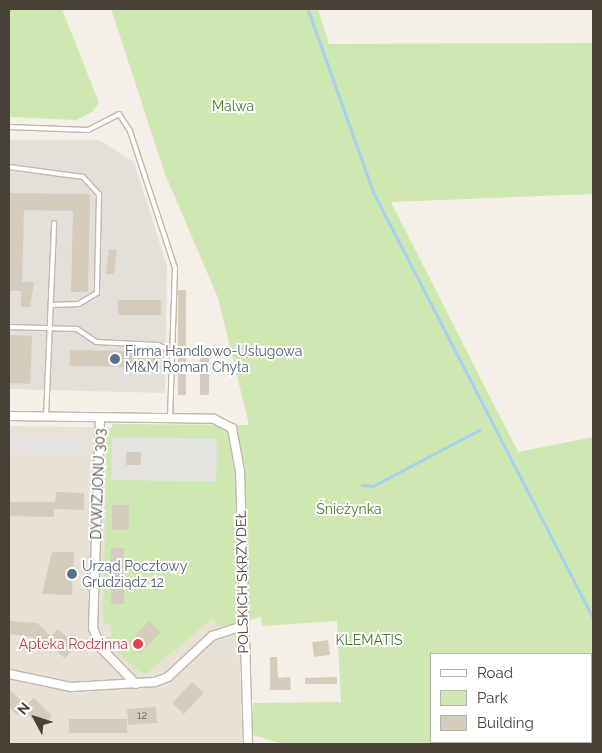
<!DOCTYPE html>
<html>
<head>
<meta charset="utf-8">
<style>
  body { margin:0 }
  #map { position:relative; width:602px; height:753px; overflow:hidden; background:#f4f0e8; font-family:Raleway,sans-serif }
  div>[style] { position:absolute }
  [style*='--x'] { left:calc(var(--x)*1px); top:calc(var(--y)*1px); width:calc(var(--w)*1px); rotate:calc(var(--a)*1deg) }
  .residential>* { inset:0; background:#e8e2d6 }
  .industrial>* { inset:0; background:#e3dfd9 }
  .green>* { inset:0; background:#cfe8b1 }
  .parking>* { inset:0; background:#e5e3e0; transform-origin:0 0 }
  .stream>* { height:2.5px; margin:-1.25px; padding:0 1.25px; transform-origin:1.25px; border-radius:1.25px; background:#a4d1f1 }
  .building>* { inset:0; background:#d6ccbd; transform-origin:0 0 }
  .roads { filter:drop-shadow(1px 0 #c0b8aa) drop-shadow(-1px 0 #c0b8aa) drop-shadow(0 1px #c0b8aa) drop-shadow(0 -1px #c0b8aa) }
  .service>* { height:4px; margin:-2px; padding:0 2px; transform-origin:2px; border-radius:2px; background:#fff }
  .minor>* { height:8px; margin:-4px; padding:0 4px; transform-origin:4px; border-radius:4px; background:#fff }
  .dots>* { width:14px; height:14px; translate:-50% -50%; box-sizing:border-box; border:2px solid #fff; border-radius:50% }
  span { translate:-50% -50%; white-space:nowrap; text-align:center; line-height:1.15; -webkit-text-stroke:4px #fff; paint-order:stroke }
  .number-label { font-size:11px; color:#6b6458 }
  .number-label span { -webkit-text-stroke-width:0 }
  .park-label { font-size:14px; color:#477a29 }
  .service-label { font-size:14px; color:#4e5e75 }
  .left { translate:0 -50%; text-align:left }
  .street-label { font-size:14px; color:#474136 }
  .health-label { font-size:14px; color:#be3a42 }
  .right { translate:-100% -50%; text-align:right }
  .frame { position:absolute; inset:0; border:10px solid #474136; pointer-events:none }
  .legend { position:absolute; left:430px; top:653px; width:162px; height:90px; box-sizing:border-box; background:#fff; border:1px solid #b5b3af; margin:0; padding:6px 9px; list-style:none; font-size:15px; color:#474136 }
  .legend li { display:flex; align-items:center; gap:10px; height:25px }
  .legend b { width:25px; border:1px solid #b5b3af }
  .north { position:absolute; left:10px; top:693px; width:50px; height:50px; -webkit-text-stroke:4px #fff; paint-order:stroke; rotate:310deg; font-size:14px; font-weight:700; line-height:20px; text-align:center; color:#474136 }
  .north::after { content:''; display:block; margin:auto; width:18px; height:22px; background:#474136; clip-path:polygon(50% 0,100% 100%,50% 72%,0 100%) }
</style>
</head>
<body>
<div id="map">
  <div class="residential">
    <i style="clip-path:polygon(9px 426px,137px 428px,238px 614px,243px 744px,9px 744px)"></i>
  </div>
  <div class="industrial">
    <i style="clip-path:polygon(9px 140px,99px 140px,134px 162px,167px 266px,165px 393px,9px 389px)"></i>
  </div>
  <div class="green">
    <i style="clip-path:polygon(9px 9px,62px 9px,99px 103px,92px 112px,77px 120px,9px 117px)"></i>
    <i style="clip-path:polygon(evenodd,111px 9px,318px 9px,329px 44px,593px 43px,593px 194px,391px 202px,518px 452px,593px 437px,593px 744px,283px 744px,253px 735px,253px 703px,341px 702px,337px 621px,262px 626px,261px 617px,218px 627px,213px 618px,146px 674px,135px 669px,107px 642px,105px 638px,112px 637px,111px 624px,103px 623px,107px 436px,113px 424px,249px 425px,218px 298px,165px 174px,111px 9px,431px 654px,591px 654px,591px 742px,431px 742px,431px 654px)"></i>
  </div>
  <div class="parking">
    <i style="left:9px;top:435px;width:79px;height:20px;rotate:1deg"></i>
    <i style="left:112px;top:437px;width:105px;height:43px;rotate:1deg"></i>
  </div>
  <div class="stream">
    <i style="--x:308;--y:9;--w:195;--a:70.3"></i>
    <i style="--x:374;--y:193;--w:478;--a:62.7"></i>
    <i style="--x:362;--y:485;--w:11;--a:5"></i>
    <i style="--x:373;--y:486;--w:120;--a:-27.8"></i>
  </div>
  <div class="building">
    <i style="clip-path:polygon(9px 193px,90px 194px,88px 292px,71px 292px,73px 211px,24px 210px,22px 282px,34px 282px,30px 307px,21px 307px,21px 291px,9px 291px)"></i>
    <i style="left:109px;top:249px;width:8px;height:25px;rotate:7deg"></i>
    <i style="left:178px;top:290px;width:8px;height:105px"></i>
    <i style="left:161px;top:300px;width:15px;height:43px;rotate:90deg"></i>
    <i style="left:9px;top:335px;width:23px;height:48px;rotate:2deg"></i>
    <i style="left:70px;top:350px;width:90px;height:16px;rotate:1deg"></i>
    <i style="left:200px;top:354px;width:9px;height:41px"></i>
    <i style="left:126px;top:452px;width:15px;height:13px"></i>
    <i style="clip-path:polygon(56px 492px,84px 493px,84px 510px,54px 509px,54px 517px,9px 516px,9px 502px,55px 502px)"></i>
    <i style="left:112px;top:505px;width:17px;height:25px"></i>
    <i style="left:111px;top:548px;width:13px;height:56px"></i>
    <i style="clip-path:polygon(52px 552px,74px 552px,72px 595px,42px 594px)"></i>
    <i style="clip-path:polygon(9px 621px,37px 623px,51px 636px,42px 645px,32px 637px,9px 634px)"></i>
    <i style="left:149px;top:621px;width:16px;height:30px;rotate:43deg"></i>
    <i style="left:58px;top:629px;width:25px;height:17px;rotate:43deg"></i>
    <i style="left:328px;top:640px;width:15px;height:16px;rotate:82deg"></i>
    <i style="clip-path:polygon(270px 657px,277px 657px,278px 678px,290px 677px,291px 690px,270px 690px)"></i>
    <i style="clip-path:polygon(337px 677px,337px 684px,305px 684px,305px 678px)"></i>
    <i style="left:192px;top:682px;width:16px;height:29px;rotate:43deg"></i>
    <i style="clip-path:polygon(9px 689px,26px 705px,34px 698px,52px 716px,41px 728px,22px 710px,17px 715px,9px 707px)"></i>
    <i style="left:156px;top:707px;width:16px;height:29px;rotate:86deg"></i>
    <i style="left:127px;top:719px;width:14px;height:58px;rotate:90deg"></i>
  </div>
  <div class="roads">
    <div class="service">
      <i style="--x:9;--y:127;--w:79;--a:2.2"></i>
      <i style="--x:88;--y:130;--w:35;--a:-27"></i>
      <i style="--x:119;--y:114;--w:20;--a:57"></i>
      <i style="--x:130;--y:131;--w:144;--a:71.8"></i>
      <i style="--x:175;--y:268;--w:152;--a:91.9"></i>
      <i style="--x:9;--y:167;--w:75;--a:7.7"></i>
      <i style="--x:83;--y:177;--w:23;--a:47"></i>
      <i style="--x:99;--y:194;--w:99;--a:91.2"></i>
      <i style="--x:97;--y:293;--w:21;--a:149"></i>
      <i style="--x:79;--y:304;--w:28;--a:178"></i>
      <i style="--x:9;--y:327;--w:68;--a:1.7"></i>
      <i style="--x:77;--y:329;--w:23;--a:34"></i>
      <i style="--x:96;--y:342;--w:62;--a:2.8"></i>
      <i style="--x:158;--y:345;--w:17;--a:25"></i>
      <i style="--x:46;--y:417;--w:194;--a:-87.6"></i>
    </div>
    <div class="minor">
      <i style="--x:9;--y:416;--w:205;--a:0.8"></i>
      <i style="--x:214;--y:419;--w:20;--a:27"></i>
      <i style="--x:232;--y:428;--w:44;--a:79.5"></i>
      <i style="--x:240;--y:471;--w:273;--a:88.3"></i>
      <i style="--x:100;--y:418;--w:210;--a:91.9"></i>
      <i style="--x:93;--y:628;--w:22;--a:68"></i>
      <i style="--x:101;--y:648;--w:50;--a:45.8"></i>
      <i style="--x:9;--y:674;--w:63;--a:11.8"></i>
      <i style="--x:71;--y:687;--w:84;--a:-3.4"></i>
      <i style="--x:155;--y:682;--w:14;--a:-21"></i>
      <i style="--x:168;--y:677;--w:60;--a:-43"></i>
      <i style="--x:212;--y:636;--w:33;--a:-18"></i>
    </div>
  </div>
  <div class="dots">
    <i style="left:115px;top:359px;background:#5c6f8a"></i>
    <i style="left:72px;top:574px;background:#5c6f8a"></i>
    <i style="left:138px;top:644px;background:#e0444e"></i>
  </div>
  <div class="number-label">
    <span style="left:142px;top:716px">12</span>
  </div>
  <div class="park-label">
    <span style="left:233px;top:106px">Malwa</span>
    <span style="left:349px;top:509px">Śnieżynka</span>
    <span style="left:369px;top:640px">KLEMATIS</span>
  </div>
  <div class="service-label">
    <span class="left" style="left:125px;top:359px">Firma Handlowo-Usługowa<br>M&amp;M Roman Chyła</span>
    <span class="left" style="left:82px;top:574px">Urząd Pocztowy<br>Grudziądz 12</span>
  </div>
  <div class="street-label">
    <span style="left:98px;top:484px;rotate:-88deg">DYWIZJONU 303</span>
    <span style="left:242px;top:582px;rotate:-91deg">POLSKICH SKRZYDEŁ</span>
  </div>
  <div class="health-label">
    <span class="right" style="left:128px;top:644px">Apteka Rodzinna</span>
  </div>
  <div class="frame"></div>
  <ul class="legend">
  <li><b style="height:6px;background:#fff"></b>Road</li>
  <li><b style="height:14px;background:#cfe8b1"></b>Park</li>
  <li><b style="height:14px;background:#d6ccbd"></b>Building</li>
  </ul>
  <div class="north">N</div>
</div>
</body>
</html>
